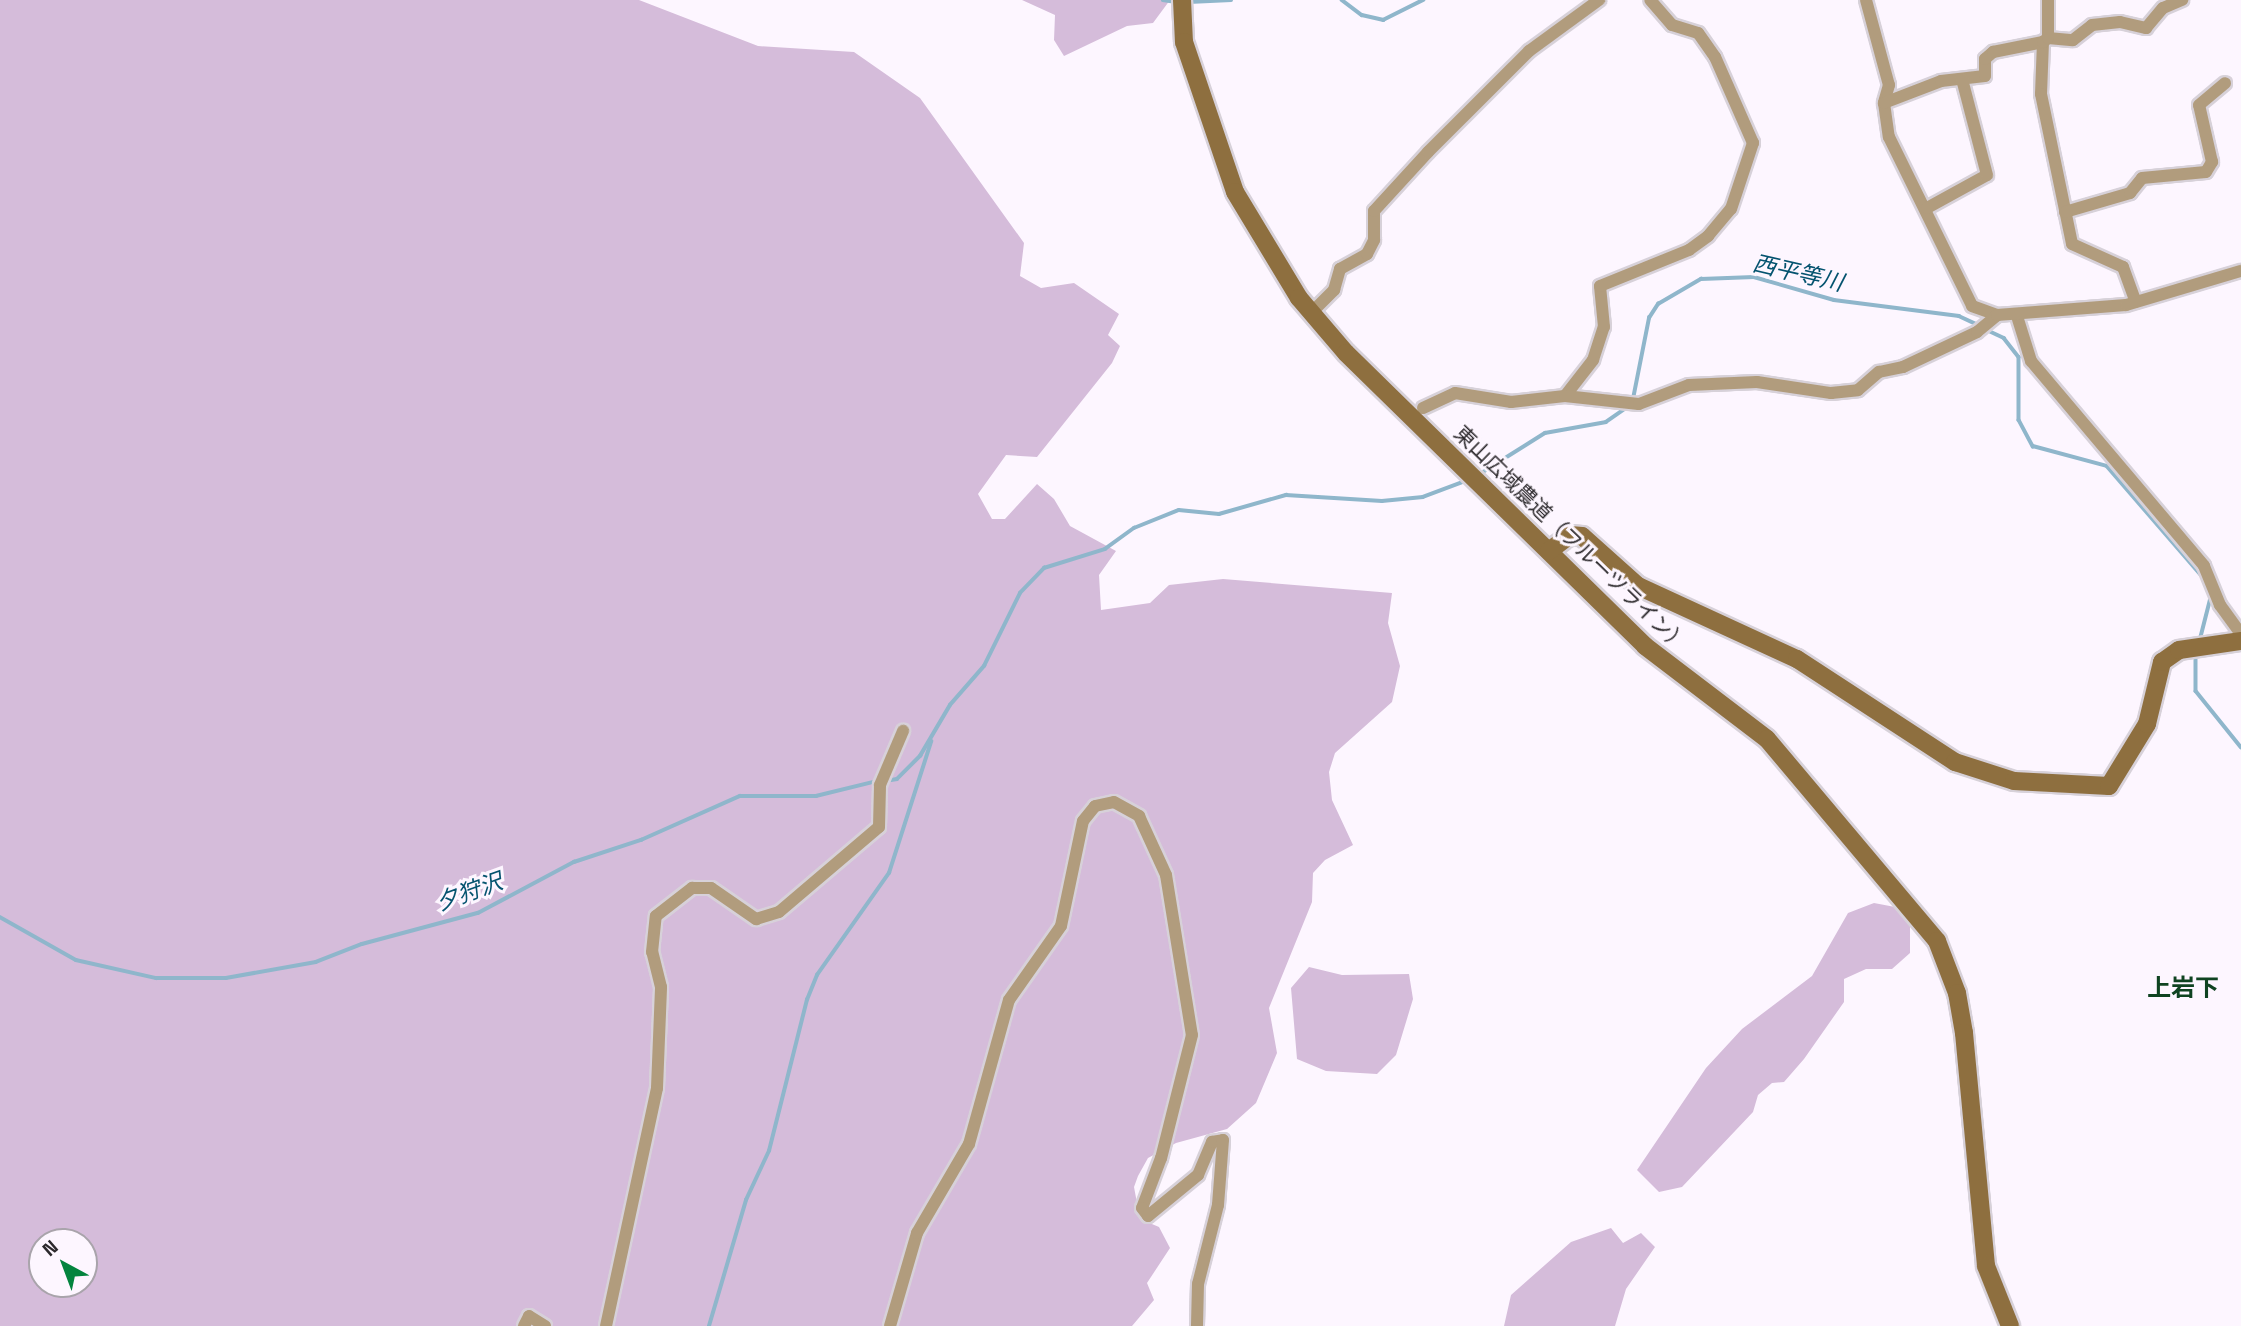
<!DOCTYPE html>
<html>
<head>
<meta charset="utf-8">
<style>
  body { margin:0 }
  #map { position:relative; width:2241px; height:1326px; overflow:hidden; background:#fdf6ff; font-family:"Space Grotesk","Noto Sans JP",sans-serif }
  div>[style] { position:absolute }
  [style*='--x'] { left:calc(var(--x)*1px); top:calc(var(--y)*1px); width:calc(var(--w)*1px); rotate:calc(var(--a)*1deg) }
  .green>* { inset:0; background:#d5bcda }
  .stream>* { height:3.5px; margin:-1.75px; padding:0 1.75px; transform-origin:1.75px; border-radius:1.75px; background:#8fb6cb }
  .roads { filter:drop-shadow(2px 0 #d7d1d9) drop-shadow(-2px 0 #d7d1d9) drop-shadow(0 2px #d7d1d9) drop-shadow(0 -2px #d7d1d9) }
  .street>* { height:12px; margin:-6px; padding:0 6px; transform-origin:6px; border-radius:6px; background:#b19c7d }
  .secondary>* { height:18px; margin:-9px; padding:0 9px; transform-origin:9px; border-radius:9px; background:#8e6f3f }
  span { translate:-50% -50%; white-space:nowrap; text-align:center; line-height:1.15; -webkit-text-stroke:6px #fdf6ff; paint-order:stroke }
  .street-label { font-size:21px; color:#2c292c }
  .water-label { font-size:23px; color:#04536f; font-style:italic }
  .quarter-label { font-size:24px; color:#0f4321; font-weight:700 }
  .north { position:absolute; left:28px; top:1228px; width:70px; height:70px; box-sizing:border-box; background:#fdf6ff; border:2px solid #a9a4ab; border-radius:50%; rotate:319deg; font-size:19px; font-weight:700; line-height:28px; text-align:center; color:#2c292c }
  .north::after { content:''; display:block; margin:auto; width:24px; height:32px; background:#03843e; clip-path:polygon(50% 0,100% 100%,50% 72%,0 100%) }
</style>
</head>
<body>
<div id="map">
  <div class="green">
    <i style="clip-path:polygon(evenodd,0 0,639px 0,758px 46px,854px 52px,920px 98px,1024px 243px,1020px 276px,1041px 288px,1074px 283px,1119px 314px,1108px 335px,1120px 346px,1112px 363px,1037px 457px,1006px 455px,978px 494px,992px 519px,1005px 519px,1037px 484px,1054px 499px,1070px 526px,1116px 551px,1099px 575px,1101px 610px,1150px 603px,1169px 585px,1223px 579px,1392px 593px,1388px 623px,1400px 666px,1392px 702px,1335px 753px,1329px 772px,1332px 800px,1353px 845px,1325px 860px,1313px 873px,1312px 902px,1269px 1008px,1277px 1053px,1256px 1103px,1227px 1129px,1176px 1143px,1148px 1158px,1138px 1176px,1134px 1187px,1140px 1219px,1159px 1227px,1170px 1248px,1147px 1283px,1154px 1300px,1132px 1326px,0 1326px,0 0,42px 1242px,84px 1242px,84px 1284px,42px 1284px,42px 1242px)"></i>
    <i style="clip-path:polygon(1022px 0,1170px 0,1153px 23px,1127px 26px,1064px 56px,1054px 40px,1055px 15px)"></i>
    <i style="clip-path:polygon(1874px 903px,1895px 907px,1910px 918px,1910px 953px,1892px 969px,1866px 969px,1844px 979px,1844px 1002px,1804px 1059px,1784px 1082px,1772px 1083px,1758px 1095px,1753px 1112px,1682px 1187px,1659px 1192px,1637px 1170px,1706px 1068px,1742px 1029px,1812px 976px,1848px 913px)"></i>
    <i style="clip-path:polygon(1309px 967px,1342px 975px,1409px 974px,1413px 999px,1396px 1055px,1377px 1074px,1326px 1071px,1297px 1059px,1291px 988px)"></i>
    <i style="clip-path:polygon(1611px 1228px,1623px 1243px,1641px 1233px,1655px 1247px,1626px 1289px,1615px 1326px,1504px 1326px,1511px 1295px,1571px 1242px)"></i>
  </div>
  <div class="stream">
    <i style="--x:1163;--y:0;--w:15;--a:8"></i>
    <i style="--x:1342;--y:0;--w:25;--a:37"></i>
    <i style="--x:1362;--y:15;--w:22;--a:13"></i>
    <i style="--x:1383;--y:20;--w:45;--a:-26.6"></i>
    <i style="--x:1189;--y:2;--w:42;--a:-2.7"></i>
    <i style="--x:1987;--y:330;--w:19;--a:25"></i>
    <i style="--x:2004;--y:338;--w:24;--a:52"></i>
    <i style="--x:2019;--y:357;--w:63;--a:90"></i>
    <i style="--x:2019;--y:420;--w:30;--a:62"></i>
    <i style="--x:2033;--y:446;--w:77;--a:15.1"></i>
    <i style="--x:2107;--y:466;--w:145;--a:49.2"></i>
    <i style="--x:1633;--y:399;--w:83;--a:-78.8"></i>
    <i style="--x:1649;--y:318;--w:17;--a:-57"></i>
    <i style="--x:1658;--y:304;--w:50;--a:-30.2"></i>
    <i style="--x:1701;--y:279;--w:53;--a:-2.2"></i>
    <i style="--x:1754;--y:277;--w:83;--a:16"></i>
    <i style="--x:1834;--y:300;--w:126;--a:7.3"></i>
    <i style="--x:1959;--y:316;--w:23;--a:25"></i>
    <i style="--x:1478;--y:475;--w:79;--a:-32.1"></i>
    <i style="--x:1545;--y:433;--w:62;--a:-10.2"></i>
    <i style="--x:1606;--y:422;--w:28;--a:-35"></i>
    <i style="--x:2199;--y:643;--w:49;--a:-75.7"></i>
    <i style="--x:2196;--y:653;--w:38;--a:90"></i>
    <i style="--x:2196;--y:691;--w:72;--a:51.2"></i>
    <i style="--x:885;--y:781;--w:12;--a:-9"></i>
    <i style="--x:897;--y:779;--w:33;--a:-45"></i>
    <i style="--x:920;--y:756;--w:59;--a:-59.5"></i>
    <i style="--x:950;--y:705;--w:52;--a:-48.9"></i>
    <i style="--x:984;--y:666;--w:81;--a:-63.7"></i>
    <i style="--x:1020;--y:593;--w:35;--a:-46"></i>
    <i style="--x:1044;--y:568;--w:64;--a:-17.3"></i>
    <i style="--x:1105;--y:549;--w:36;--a:-36"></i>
    <i style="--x:1134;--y:528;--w:48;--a:-21.8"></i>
    <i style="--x:1179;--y:510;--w:40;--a:5.7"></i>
    <i style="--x:1219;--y:514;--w:70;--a:-15.8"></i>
    <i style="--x:1286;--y:495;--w:96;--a:3.6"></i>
    <i style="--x:1382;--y:501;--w:41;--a:-5.6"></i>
    <i style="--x:1423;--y:497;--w:48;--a:-20.7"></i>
    <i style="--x:0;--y:917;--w:87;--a:29.5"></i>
    <i style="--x:76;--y:960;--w:82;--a:12.7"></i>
    <i style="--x:156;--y:978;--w:70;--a:0"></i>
    <i style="--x:226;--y:978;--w:91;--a:-10.1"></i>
    <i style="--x:316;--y:962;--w:49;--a:-21.4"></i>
    <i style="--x:362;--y:944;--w:120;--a:-15"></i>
    <i style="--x:478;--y:913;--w:109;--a:-28"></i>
    <i style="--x:574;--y:862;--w:71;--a:-18.2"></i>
    <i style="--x:641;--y:840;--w:108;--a:-24"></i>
    <i style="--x:740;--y:796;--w:76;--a:0"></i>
    <i style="--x:816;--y:796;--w:63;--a:-13.8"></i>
    <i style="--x:709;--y:1326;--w:131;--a:-73.6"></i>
    <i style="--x:746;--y:1200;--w:54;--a:-64.9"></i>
    <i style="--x:769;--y:1151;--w:156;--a:-75.9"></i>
    <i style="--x:807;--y:1000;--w:27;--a:-68"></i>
    <i style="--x:817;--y:975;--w:125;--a:-54.8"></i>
    <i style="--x:889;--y:873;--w:138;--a:-72.2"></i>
  </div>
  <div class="roads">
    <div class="street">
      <i style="--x:1866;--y:0;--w:88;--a:74.9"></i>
      <i style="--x:1889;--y:85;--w:19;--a:106"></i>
      <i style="--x:1884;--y:103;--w:34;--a:82"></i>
      <i style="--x:1889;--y:137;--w:188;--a:63.8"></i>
      <i style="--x:1972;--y:306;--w:27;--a:20"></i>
      <i style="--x:2048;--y:38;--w:25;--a:5"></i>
      <i style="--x:2073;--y:40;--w:24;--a:-38"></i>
      <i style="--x:2092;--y:25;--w:28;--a:-6"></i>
      <i style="--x:2120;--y:22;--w:27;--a:13"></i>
      <i style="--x:2146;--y:28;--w:26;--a:-50"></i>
      <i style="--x:2163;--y:8;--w:21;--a:-23"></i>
      <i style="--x:2043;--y:42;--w:52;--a:92.2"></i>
      <i style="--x:2041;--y:94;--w:153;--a:78.3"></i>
      <i style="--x:2072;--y:244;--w:56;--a:24.3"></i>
      <i style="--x:2123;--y:267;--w:37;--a:70"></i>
      <i style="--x:1884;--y:103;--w:61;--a:-21.1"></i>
      <i style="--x:1941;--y:81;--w:44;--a:-6.5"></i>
      <i style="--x:1985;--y:76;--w:17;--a:-90"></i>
      <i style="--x:1985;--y:59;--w:11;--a:-41"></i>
      <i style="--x:1993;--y:52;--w:51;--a:-11.3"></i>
      <i style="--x:2043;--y:42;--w:6;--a:-39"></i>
      <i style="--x:2048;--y:38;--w:38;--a:-90"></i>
      <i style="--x:1927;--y:208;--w:68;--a:-28.8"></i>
      <i style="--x:1987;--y:175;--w:99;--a:-104.6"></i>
      <i style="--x:2065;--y:212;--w:68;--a:-16.3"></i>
      <i style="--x:2130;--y:193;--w:19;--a:-51"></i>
      <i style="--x:2142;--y:178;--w:64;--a:-5.4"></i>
      <i style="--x:2206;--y:172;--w:12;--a:-59"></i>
      <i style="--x:2212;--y:162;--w:58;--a:-102.8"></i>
      <i style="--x:2199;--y:105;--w:34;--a:-40"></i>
      <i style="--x:1311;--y:313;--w:33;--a:-45"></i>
      <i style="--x:1334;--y:290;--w:22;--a:-74"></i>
      <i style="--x:1340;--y:269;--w:31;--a:-29"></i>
      <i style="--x:1367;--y:254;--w:16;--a:-63"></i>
      <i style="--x:1374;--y:240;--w:29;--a:-90"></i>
      <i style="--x:1374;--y:211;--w:80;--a:-47.5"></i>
      <i style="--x:1428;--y:152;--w:143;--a:-45"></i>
      <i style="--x:1529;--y:51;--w:87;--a:-36.1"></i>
      <i style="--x:2017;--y:316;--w:47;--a:72.7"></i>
      <i style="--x:2031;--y:361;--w:268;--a:49.8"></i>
      <i style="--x:2204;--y:566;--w:42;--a:67.7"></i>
      <i style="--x:2220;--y:605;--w:36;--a:54"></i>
      <i style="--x:1565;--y:396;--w:46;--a:-52.1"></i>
      <i style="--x:1593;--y:360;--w:35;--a:-72"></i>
      <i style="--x:1604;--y:327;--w:41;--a:-95.6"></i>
      <i style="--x:1600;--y:286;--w:96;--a:-22"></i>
      <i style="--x:1689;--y:250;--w:24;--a:-36"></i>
      <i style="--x:1708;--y:236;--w:35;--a:-50"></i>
      <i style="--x:1731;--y:209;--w:70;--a:-71.6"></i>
      <i style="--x:1753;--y:143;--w:94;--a:-113.8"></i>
      <i style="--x:1715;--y:57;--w:29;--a:-125"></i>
      <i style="--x:1698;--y:33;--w:27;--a:-163"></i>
      <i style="--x:1672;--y:25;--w:33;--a:-131"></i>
      <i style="--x:1423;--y:408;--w:35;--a:-25"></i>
      <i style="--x:1455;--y:393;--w:57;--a:9.1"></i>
      <i style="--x:1511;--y:402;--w:54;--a:-6.3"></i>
      <i style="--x:1565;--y:396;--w:74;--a:6.2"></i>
      <i style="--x:1639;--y:404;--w:53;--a:-20.8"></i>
      <i style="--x:1689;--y:385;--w:68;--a:-2.5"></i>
      <i style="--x:1757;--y:382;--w:75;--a:8.5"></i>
      <i style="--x:1831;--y:393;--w:27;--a:-6"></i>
      <i style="--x:1858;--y:390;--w:28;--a:-41"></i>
      <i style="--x:1879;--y:372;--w:25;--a:-12"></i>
      <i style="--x:1903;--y:367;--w:82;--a:-25.3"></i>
      <i style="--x:1977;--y:332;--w:26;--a:-40"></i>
      <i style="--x:1997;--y:315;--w:129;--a:-4.4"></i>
      <i style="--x:2126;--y:305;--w:120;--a:-16.5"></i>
      <i style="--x:524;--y:1326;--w:11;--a:-63"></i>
      <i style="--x:529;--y:1316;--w:19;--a:32"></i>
      <i style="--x:606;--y:1326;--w:243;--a:-77.9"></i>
      <i style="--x:657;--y:1088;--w:101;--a:-87.7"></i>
      <i style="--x:661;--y:987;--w:36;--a:-104"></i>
      <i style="--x:652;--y:952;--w:36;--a:-84"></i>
      <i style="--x:656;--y:916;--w:46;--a:-37.9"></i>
      <i style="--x:692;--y:888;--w:19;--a:0"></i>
      <i style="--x:711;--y:888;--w:55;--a:34.6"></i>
      <i style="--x:756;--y:919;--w:24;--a:-17"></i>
      <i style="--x:779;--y:912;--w:131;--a:-40.4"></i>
      <i style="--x:879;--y:827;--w:42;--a:-88.6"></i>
      <i style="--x:880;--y:785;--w:59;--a:-66.9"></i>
      <i style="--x:890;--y:1326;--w:97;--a:-73.8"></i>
      <i style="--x:917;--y:1233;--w:103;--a:-59.7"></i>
      <i style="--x:969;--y:1144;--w:149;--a:-74.5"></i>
      <i style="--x:1009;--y:1000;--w:90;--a:-54.9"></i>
      <i style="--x:1061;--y:926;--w:107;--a:-78.2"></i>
      <i style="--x:1083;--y:821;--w:19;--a:-51"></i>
      <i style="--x:1095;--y:806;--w:19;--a:-12"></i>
      <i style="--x:1114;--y:802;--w:29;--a:29"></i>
      <i style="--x:1139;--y:816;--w:65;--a:65.4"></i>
      <i style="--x:1166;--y:875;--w:162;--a:80.8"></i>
      <i style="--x:1192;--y:1035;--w:127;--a:104.1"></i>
      <i style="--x:1161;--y:1158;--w:53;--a:110.8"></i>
      <i style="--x:1142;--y:1208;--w:10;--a:53"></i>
      <i style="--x:1148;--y:1216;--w:65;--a:-39.4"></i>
      <i style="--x:1198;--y:1175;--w:36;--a:-67"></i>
      <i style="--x:1212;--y:1142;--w:11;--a:-10"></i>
      <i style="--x:1223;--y:1140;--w:65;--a:94.4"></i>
      <i style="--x:1218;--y:1205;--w:81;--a:104.2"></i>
      <i style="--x:1198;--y:1284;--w:42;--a:91.4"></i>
    </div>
    <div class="secondary">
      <i style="--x:1182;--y:0;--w:42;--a:87.3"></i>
      <i style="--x:1184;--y:42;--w:158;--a:71.2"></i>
      <i style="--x:1235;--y:192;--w:124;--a:58.9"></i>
      <i style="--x:1299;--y:298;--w:72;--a:49.5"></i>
      <i style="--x:1346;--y:353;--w:419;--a:44.4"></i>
      <i style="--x:1645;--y:646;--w:153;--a:37.3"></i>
      <i style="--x:1767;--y:739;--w:264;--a:49.9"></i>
      <i style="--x:1937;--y:941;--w:56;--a:69"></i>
      <i style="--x:1957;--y:993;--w:41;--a:80.1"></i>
      <i style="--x:1964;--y:1033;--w:234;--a:84.6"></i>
      <i style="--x:1986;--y:1266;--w:65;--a:68.2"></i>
      <i style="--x:1549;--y:551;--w:26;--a:-37"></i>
      <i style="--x:1570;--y:535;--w:12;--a:5"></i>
      <i style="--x:1582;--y:536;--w:75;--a:41.8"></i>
      <i style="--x:1638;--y:586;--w:175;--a:24.7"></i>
      <i style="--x:1797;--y:659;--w:189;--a:33.1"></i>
      <i style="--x:1955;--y:762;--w:62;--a:17.9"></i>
      <i style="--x:2014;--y:781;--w:95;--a:3"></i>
      <i style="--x:2109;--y:786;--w:73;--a:-58.5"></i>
      <i style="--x:2147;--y:724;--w:64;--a:-76.4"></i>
      <i style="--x:2162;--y:662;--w:21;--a:-35"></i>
      <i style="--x:2179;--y:650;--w:63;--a:-8.3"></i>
    </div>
  </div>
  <div class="street-label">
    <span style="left:1571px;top:539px;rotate:44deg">東山広域農道（フルーツライン）</span>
  </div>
  <div class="water-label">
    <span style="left:1798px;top:273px;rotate:13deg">西平等川</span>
    <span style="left:469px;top:892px;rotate:-20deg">夕狩沢</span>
  </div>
  <div class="quarter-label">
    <span style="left:2183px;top:988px">上岩下</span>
  </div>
  <div class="north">N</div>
</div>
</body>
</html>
